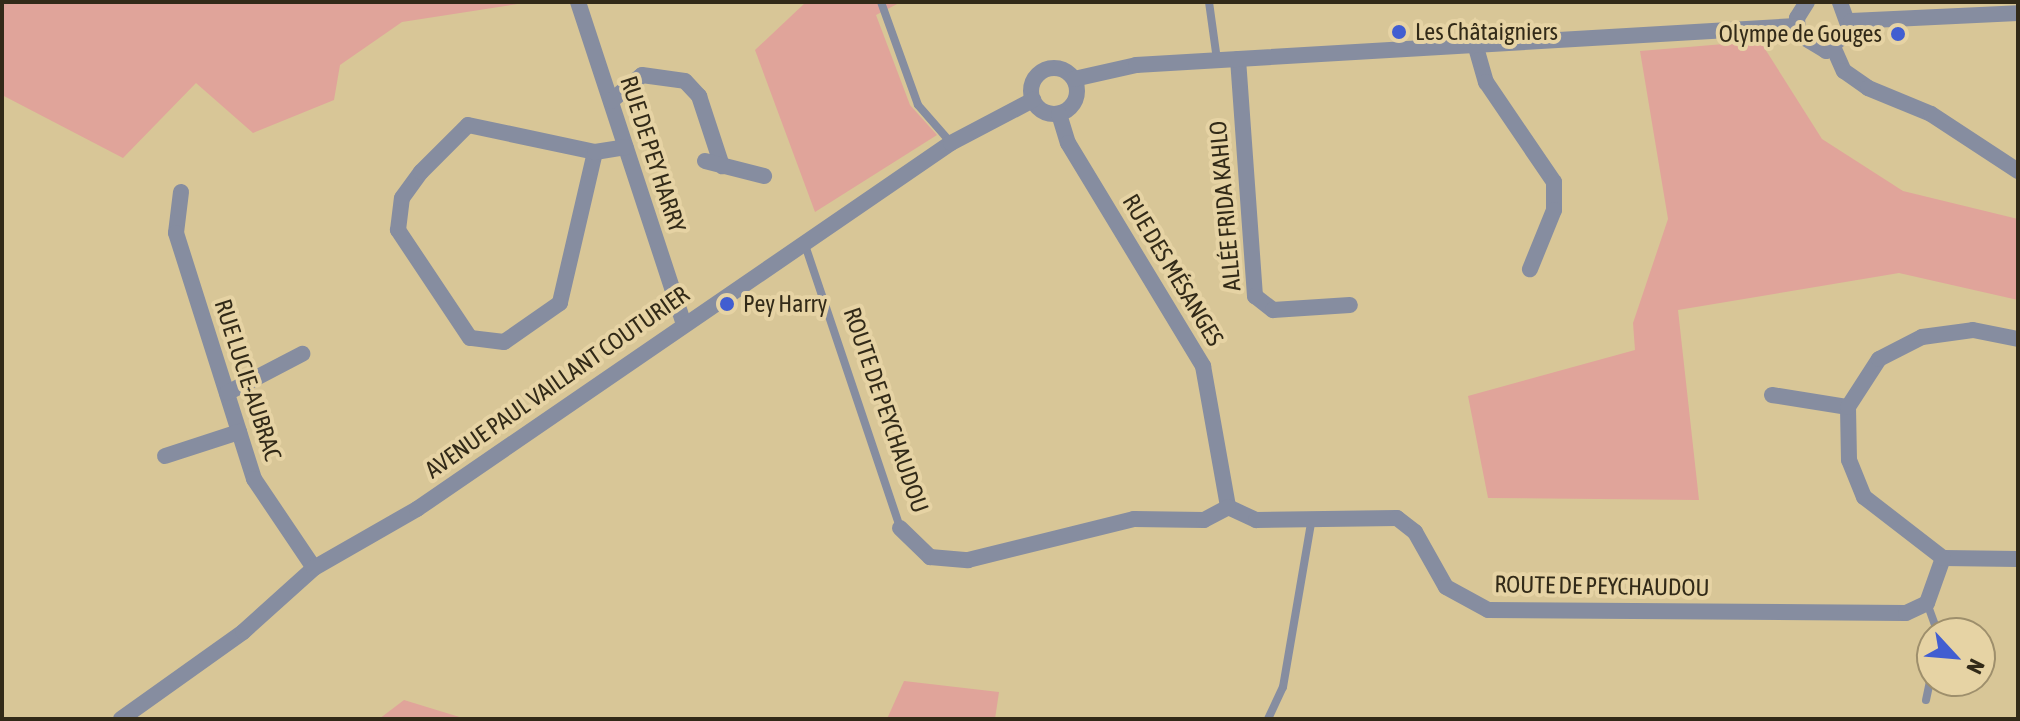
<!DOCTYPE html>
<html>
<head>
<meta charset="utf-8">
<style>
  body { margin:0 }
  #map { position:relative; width:2020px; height:721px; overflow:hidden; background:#d8c697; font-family:"Asap Condensed",sans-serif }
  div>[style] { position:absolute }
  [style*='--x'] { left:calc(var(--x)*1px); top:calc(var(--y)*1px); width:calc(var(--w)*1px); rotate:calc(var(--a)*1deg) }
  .green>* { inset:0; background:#e0a49a }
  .lane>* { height:8px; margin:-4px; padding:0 4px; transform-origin:4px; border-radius:4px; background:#868da0 }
  .street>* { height:16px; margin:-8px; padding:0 8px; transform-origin:8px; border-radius:8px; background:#868da0 }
  .street>.ring { margin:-8px; padding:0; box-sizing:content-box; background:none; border:16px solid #868da0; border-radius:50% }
  .dots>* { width:22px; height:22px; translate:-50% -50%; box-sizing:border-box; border:4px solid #e6d3a4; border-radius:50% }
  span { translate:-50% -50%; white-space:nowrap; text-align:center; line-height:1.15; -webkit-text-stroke:8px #e6d3a4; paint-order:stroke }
  .poi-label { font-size:24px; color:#322a18 }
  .left { translate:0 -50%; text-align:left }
  .right { translate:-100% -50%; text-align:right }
  .street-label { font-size:24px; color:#322a18 }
  .frame { position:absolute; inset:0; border:4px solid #322a18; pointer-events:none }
  .north { position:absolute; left:1916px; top:617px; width:80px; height:80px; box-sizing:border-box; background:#e6d3a4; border:2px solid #9e8f6c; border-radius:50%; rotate:116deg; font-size:22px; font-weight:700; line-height:32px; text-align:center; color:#322a18 }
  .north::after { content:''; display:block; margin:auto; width:28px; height:36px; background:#415ed1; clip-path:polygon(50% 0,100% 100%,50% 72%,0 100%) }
</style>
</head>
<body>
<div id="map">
  <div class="green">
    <i style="clip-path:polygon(2px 2px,530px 2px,402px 22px,340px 65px,334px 100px,253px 133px,196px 83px,123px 158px,2px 95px)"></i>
    <i style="clip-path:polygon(806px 2px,901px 2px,876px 15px,910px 105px,937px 135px,815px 212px,755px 50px)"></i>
    <i style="clip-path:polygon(1760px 41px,1822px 139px,1903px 191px,2018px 219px,2018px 300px,1899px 273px,1678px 310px,1699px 500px,1488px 498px,1468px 396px,1635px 350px,1633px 323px,1668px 219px,1640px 51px)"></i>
    <i style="clip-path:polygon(904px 681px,999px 692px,995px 719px,887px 719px)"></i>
    <i style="clip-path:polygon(404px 700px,466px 719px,379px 719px)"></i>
  </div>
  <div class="lane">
    <i style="--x:881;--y:2;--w:109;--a:70.2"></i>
    <i style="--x:918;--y:105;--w:50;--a:49"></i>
    <i style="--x:1209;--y:2;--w:59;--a:82.1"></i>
    <i style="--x:804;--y:242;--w:302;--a:71.4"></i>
    <i style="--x:1927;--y:603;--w:32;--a:70"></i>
    <i style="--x:1926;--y:700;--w:29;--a:-78"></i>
    <i style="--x:1268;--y:719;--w:35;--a:-65"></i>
    <i style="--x:1283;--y:687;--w:172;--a:-80.3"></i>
  </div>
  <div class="street">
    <i style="--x:578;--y:2;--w:337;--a:71.8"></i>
    <i style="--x:1807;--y:2;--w:19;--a:122"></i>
    <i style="--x:1797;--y:18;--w:16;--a:86"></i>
    <i style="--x:1798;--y:34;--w:33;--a:31"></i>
    <i style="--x:1826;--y:51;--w:32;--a:-41"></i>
    <i style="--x:1850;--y:30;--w:30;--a:-110"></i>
    <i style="--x:1851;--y:21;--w:167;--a:-2.7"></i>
    <i style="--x:1475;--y:44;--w:40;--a:74"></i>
    <i style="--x:1486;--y:82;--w:121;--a:55.8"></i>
    <i style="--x:1554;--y:182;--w:28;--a:90"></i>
    <i style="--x:1554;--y:210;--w:64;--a:112.1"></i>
    <i style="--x:1834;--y:49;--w:24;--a:66"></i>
    <i style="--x:1844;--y:71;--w:29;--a:35"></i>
    <i style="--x:1868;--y:88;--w:68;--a:22.4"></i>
    <i style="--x:1931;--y:114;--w:104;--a:33.2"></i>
    <i style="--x:1238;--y:59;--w:238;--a:85.9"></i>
    <i style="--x:1255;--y:296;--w:23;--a:38"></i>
    <i style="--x:1273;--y:310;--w:77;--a:-3.7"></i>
    <i class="ring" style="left:1031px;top:68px;width:30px;height:30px"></i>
    <i style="--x:1074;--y:79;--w:64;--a:-12.7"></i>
    <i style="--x:1136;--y:65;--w:661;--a:-3.38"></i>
    <i style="--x:611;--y:101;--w:40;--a:-40"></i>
    <i style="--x:642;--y:75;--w:43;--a:7.9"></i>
    <i style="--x:685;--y:81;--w:21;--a:47"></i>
    <i style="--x:699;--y:96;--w:74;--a:71.8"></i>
    <i style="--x:1059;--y:114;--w:30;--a:73"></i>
    <i style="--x:1068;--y:143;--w:261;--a:58.8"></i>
    <i style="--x:1203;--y:366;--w:143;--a:79.9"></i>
    <i style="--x:595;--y:152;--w:155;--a:103.1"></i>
    <i style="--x:560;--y:303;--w:68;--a:145.1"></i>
    <i style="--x:504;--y:342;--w:34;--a:-173"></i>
    <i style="--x:470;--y:338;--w:130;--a:-123.7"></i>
    <i style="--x:398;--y:230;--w:32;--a:-83"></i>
    <i style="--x:402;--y:198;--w:32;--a:-54"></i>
    <i style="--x:421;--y:172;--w:66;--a:-45"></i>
    <i style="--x:468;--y:125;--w:130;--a:12"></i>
    <i style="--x:595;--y:152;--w:31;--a:-9"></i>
    <i style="--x:705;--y:161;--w:61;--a:14.3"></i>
    <i style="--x:181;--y:192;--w:41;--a:97"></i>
    <i style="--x:176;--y:233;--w:258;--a:72.4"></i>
    <i style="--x:254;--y:479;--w:107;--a:56"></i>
    <i style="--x:227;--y:393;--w:85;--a:-27.5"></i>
    <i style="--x:1772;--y:395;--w:77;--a:9"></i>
    <i style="--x:165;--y:456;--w:78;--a:-18"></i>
    <i style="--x:1228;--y:507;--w:31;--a:25"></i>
    <i style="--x:1256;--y:520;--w:141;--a:-0.8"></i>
    <i style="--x:1397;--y:518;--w:23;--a:38"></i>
    <i style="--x:1415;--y:532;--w:63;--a:60.6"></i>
    <i style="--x:1446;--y:587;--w:48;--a:28.7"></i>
    <i style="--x:1488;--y:610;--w:418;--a:0.4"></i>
    <i style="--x:1906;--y:613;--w:23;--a:-25"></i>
    <i style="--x:1927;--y:603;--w:48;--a:-70.4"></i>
    <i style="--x:1943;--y:558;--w:75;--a:0.8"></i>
    <i style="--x:900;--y:528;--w:42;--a:44"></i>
    <i style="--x:930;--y:557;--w:38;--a:5"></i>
    <i style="--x:968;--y:560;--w:171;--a:-13.9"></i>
    <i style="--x:1134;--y:519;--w:70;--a:0.8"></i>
    <i style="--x:1204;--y:520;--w:27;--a:-28"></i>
    <i style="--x:1943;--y:558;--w:100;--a:-142.3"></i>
    <i style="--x:1864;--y:497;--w:40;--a:-112"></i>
    <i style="--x:1849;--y:460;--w:53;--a:-91.1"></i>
    <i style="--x:1848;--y:407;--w:57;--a:-57.1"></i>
    <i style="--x:1879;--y:359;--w:48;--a:-27.1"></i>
    <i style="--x:1922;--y:337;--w:51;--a:-7.8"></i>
    <i style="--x:1973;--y:330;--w:46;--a:11.3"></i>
    <i style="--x:121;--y:719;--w:150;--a:-35.5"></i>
    <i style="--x:243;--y:632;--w:96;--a:-42"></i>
    <i style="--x:314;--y:568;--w:119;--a:-29.8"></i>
    <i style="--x:417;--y:509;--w:647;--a:-34.43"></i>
    <i style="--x:951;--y:143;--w:93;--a:-27.7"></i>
  </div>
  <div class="dots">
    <i style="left:1399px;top:32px;background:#415ed1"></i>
    <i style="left:1898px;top:34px;background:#415ed1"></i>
    <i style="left:727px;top:304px;background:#415ed1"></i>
  </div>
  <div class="poi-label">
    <span class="left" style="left:1415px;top:32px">Les Châtaigniers</span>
    <span class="right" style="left:1882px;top:34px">Olympe de Gouges</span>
    <span class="left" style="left:743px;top:304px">Pey Harry</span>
  </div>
  <div class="street-label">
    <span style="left:653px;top:154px;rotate:72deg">RUE DE PEY HARRY</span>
    <span style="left:1225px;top:206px;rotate:-95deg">ALLÉE FRIDA KAHLO</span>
    <span style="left:1173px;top:270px;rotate:59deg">RUE DES MÉSANGES</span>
    <span style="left:248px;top:380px;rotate:72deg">RUE LUCIE-AUBRAC</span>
    <span style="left:557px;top:382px;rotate:-35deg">AVENUE PAUL VAILLANT COUTURIER</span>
    <span style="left:886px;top:410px;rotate:71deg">ROUTE DE PEYCHAUDOU</span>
    <span style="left:1602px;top:586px;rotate:1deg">ROUTE DE PEYCHAUDOU</span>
  </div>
  <div class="frame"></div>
  <div class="north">N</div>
</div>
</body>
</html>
